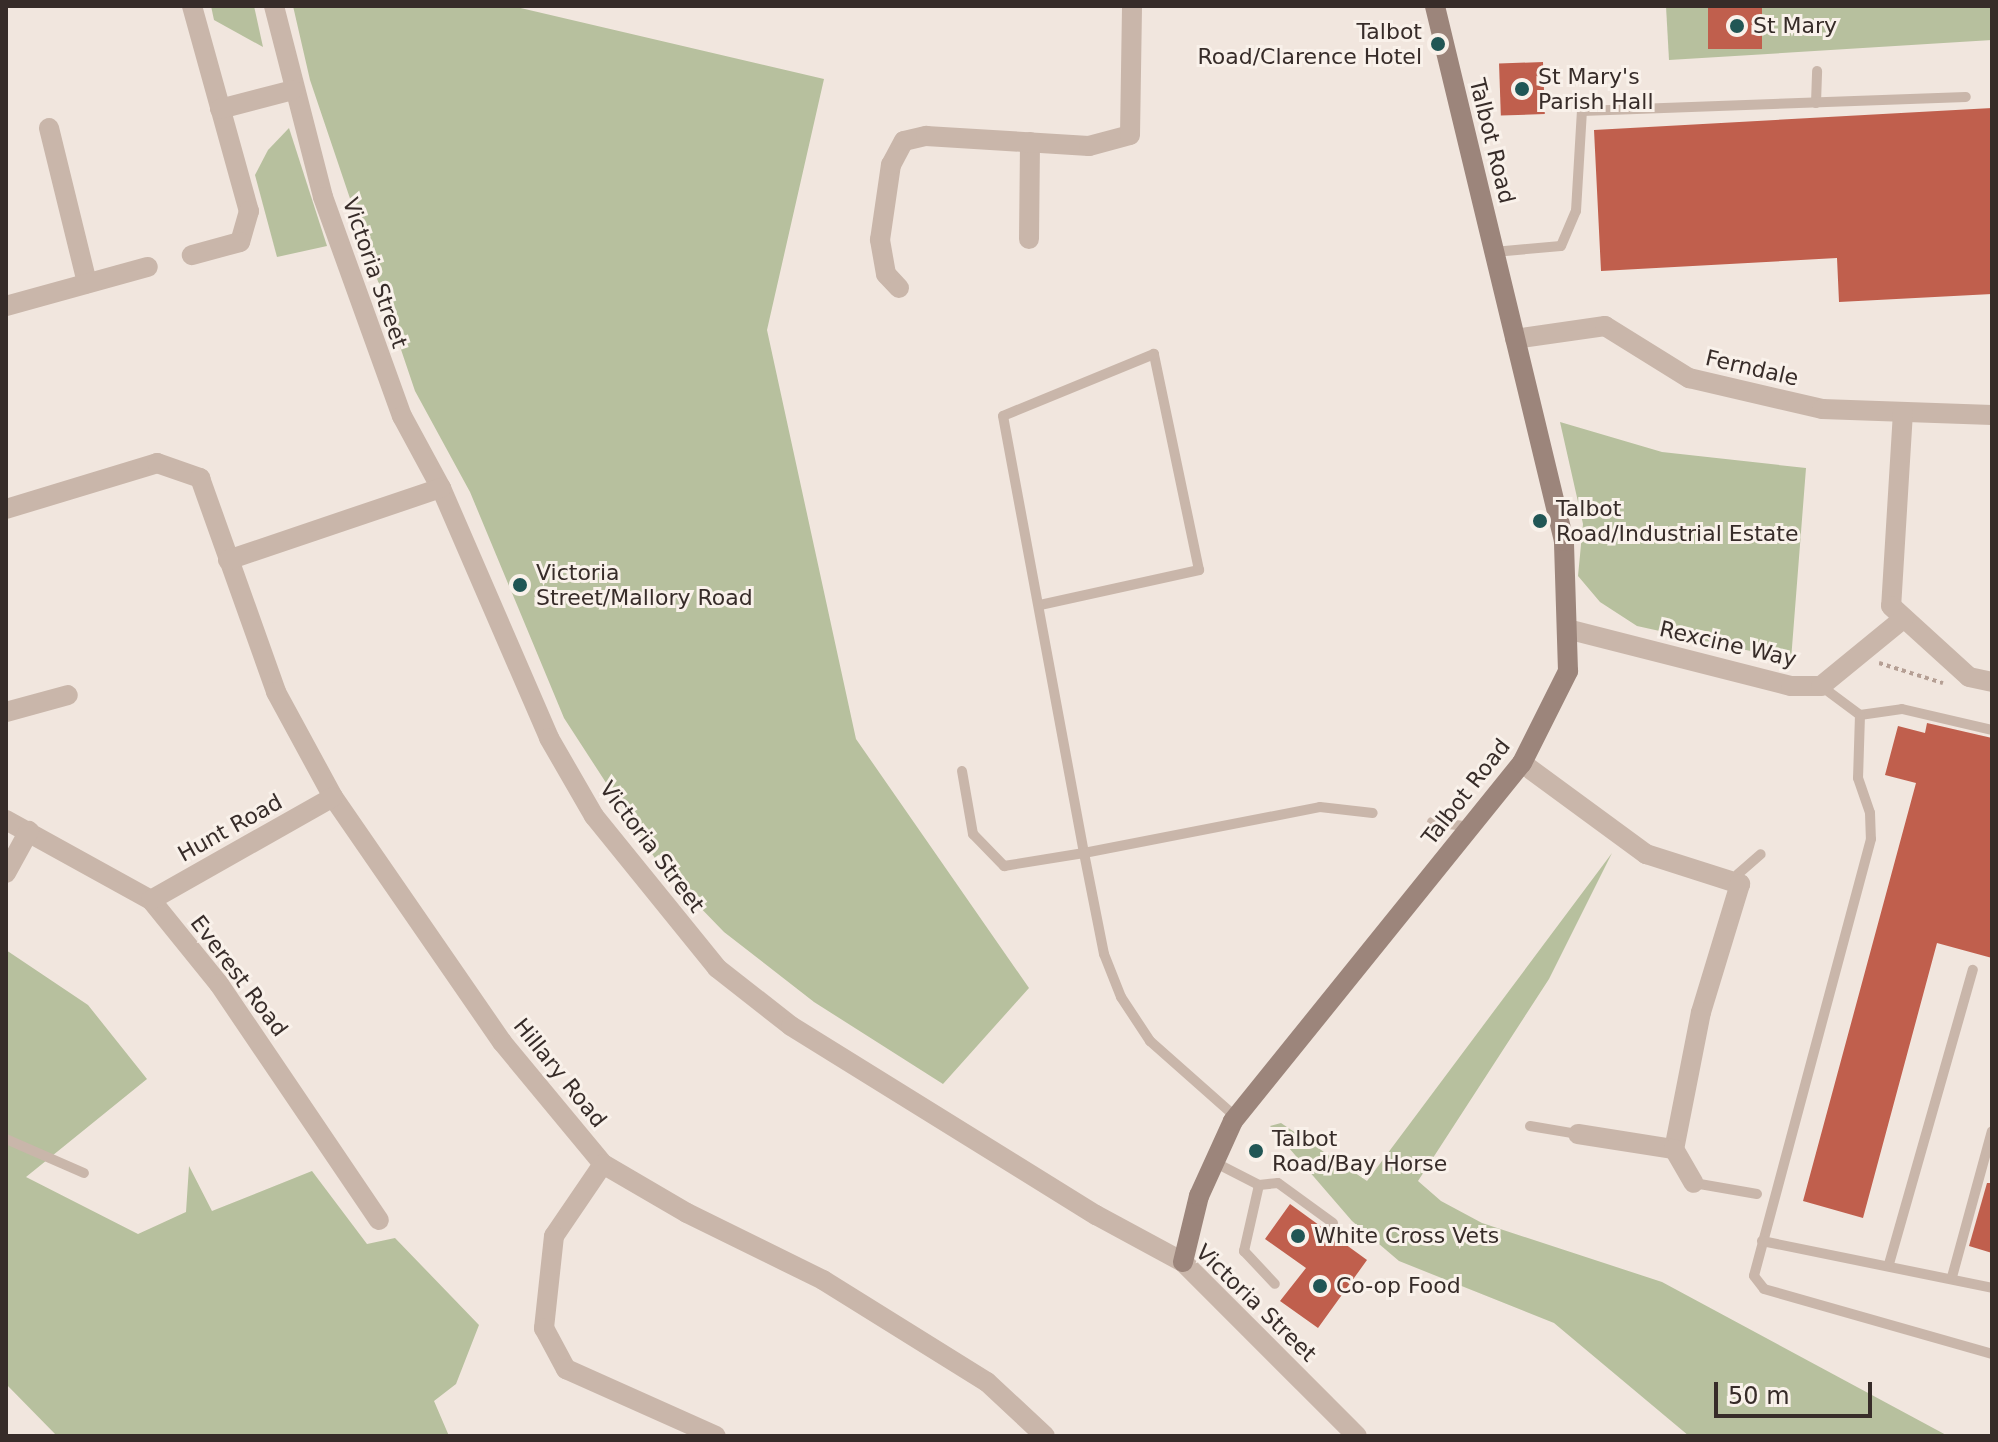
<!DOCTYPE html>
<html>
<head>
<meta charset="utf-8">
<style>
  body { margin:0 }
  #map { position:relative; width:1998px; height:1442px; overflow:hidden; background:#f1e6de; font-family:"DejaVu Sans",sans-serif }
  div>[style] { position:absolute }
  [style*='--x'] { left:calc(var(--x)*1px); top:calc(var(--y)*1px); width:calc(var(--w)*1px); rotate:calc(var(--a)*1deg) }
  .green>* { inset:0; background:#b7c09e }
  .building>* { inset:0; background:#c05f4d; transform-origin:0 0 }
  .path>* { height:4px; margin-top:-2px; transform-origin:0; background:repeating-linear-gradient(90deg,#b59f94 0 4px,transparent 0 8px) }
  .lane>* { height:10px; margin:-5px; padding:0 5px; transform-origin:5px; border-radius:5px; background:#c9b6aa }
  .street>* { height:20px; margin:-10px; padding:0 10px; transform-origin:10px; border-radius:10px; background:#c9b6aa }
  .secondary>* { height:20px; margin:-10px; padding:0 10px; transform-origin:10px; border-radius:10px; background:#9c857b }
  .dots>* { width:22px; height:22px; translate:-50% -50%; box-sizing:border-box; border:4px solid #f9f1ea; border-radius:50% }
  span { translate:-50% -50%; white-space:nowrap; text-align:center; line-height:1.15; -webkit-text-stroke:6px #f9f1ea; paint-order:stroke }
  .poi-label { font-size:22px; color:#372c29 }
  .left { translate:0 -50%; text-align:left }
  .right { translate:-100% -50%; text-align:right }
  .street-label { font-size:22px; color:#372c29 }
  .frame { position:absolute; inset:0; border:8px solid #372c29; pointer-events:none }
  .scale { position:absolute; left:1714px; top:1382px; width:158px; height:36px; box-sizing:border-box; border:4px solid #372c29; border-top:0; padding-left:10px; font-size:24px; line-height:28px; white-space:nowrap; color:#372c29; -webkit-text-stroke:6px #f9f1ea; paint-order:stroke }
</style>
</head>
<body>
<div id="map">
  <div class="green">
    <i style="clip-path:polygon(211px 6px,254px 6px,263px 47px,214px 20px)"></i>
    <i style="clip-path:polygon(293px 6px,512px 6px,824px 79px,767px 330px,856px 739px,1029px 988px,943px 1084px,814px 1002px,724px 932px,660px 866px,564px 718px,470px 492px,415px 391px,310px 80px)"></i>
    <i style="clip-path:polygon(1666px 6px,1992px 6px,1992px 40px,1669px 60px)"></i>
    <i style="clip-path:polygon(289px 128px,327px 246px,277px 257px,255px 175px,268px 150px)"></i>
    <i style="clip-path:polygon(1560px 422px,1662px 452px,1806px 468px,1791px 660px,1637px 626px,1600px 602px,1578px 576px,1583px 524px)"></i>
    <i style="clip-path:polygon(1612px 853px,1549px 979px,1418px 1181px,1441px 1201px,1482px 1223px,1662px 1282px,1948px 1436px,1689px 1436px,1554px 1323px,1399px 1261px,1352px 1221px,1270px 1126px,1281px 1123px,1367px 1181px)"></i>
    <i style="clip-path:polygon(6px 950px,88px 1005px,147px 1079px,26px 1177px,138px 1234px,186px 1212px,189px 1166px,212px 1211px,312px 1171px,367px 1244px,395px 1238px,479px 1325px,456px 1384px,434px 1401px,449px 1436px,57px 1436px,6px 1384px)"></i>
  </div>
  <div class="building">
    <i style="left:1708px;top:6px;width:54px;height:43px"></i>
    <i style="left:1543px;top:62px;width:52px;height:44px;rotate:88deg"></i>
    <i style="clip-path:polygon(1992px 108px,1992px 294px,1839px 302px,1837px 258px,1601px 271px,1594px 130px)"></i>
    <i style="clip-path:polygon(1927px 723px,1992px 738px,1992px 958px,1937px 943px,1863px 1218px,1803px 1201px,1916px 783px,1885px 775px,1898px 726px,1925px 733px)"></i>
    <i style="clip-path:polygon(1987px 1183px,1992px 1183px,1992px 1253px,1969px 1246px)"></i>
    <i style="clip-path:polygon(1290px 1204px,1367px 1260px,1318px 1328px,1280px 1301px,1306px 1268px,1265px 1239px)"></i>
  </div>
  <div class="path">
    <i style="--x:1879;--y:663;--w:67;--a:17.4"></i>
  </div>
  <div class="lane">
    <i style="--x:1816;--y:103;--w:32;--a:-88"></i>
    <i style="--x:1494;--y:252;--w:67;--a:-5.1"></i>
    <i style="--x:1561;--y:246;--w:38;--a:-67"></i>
    <i style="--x:1576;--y:211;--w:100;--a:-86.6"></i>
    <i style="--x:1582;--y:111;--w:384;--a:-2.1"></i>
    <i style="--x:1040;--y:605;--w:163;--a:-12.4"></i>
    <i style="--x:1199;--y:570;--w:221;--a:-101.8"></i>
    <i style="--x:1154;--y:354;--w:163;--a:157.7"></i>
    <i style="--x:1003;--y:416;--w:444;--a:79.5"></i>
    <i style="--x:1084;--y:853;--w:240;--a:-11"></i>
    <i style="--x:1320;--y:807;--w:53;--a:6.5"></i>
    <i style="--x:1821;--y:686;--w:49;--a:36.6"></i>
    <i style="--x:1860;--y:715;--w:42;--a:-8.1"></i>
    <i style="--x:1902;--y:709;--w:92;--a:13.1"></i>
    <i style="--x:1860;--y:715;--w:63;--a:91.8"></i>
    <i style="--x:1858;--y:778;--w:37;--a:71"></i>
    <i style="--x:1870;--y:813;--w:26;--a:88"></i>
    <i style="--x:1871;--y:839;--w:452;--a:105"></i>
    <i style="--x:1754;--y:1276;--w:16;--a:52"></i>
    <i style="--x:1764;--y:1289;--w:237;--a:15.9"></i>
    <i style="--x:962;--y:771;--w:64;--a:80.1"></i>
    <i style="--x:973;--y:834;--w:45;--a:45.9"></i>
    <i style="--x:1004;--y:866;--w:81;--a:-9.2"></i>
    <i style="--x:1084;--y:853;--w:103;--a:78.8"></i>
    <i style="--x:1104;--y:954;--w:46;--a:68.4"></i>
    <i style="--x:1121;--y:997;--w:53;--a:56.6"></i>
    <i style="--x:1150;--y:1041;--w:115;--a:41.5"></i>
    <i style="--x:1432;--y:822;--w:38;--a:7"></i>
    <i style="--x:1740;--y:884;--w:10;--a:-101"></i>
    <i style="--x:1738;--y:874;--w:30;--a:-41"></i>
    <i style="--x:1530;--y:1126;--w:49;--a:9.5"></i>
    <i style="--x:6;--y:1139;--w:85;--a:23.6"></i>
    <i style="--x:1214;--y:1162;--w:51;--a:27.1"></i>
    <i style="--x:1259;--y:1185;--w:19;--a:-6"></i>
    <i style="--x:1278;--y:1183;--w:68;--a:36"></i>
    <i style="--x:1694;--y:1183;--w:64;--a:9.9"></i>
    <i style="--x:1259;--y:1185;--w:68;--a:102.8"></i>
    <i style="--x:1244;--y:1251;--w:45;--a:46.8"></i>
    <i style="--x:1762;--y:1241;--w:235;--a:11.5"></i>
    <i style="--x:1889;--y:1264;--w:306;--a:-74.1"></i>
    <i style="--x:1952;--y:1277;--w:151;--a:-74.7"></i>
  </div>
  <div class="street">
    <i style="--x:192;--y:6;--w:213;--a:74.5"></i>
    <i style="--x:249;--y:211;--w:32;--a:106"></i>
    <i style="--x:240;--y:242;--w:50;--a:164.8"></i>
    <i style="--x:274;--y:6;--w:197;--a:75.6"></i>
    <i style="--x:323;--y:197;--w:233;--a:70.2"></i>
    <i style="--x:402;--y:416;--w:82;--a:61.6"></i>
    <i style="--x:441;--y:488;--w:272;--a:66.6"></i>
    <i style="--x:549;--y:738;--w:90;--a:60"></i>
    <i style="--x:594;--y:816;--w:196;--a:51"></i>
    <i style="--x:717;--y:968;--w:94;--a:38.1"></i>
    <i style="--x:791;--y:1026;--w:359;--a:31.8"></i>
    <i style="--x:1096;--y:1215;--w:99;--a:28.4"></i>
    <i style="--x:1183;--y:1262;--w:246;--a:45"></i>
    <i style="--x:220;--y:109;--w:75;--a:-14.6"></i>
    <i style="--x:49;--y:128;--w:160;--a:76.2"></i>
    <i style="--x:1029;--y:239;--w:97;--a:-89.4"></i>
    <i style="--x:899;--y:288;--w:19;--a:-133"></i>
    <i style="--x:886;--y:274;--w:35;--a:-100"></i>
    <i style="--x:880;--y:240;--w:76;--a:-81.7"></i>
    <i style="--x:891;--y:165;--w:27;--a:-62"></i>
    <i style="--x:904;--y:141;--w:23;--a:-13"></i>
    <i style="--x:926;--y:136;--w:163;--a:3.5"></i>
    <i style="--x:1089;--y:146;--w:42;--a:-15"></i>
    <i style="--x:1130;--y:135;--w:129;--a:-89.1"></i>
    <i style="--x:6;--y:306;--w:147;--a:-15.4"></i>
    <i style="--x:1515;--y:339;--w:91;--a:-8.2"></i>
    <i style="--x:1605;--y:326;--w:99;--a:31.8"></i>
    <i style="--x:1689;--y:378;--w:137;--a:13.1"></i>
    <i style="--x:1822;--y:409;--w:170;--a:2"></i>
    <i style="--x:1903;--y:412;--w:194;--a:93.5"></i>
    <i style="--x:1891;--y:606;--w:105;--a:42.3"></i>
    <i style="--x:1969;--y:677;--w:24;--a:12"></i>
    <i style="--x:6;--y:509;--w:158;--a:-16.9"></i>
    <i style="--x:157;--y:463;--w:46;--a:19.2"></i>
    <i style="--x:200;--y:478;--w:227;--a:70.4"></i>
    <i style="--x:276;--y:692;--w:119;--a:61.5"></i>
    <i style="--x:333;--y:797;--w:298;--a:55.4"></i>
    <i style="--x:502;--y:1042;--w:158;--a:50.4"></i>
    <i style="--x:603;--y:1164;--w:97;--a:30.3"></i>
    <i style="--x:687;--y:1213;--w:152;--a:26.2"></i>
    <i style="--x:823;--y:1280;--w:193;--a:31.9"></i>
    <i style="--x:987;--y:1382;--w:79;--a:43"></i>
    <i style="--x:228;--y:560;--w:225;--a:-18.7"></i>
    <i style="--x:1567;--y:629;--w:231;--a:14.3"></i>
    <i style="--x:1791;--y:686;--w:30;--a:0"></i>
    <i style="--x:1821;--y:686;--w:107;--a:-39.3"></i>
    <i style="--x:6;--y:712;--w:64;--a:-15.3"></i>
    <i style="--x:1522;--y:763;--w:154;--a:36.3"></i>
    <i style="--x:1646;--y:854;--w:99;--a:17.7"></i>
    <i style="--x:1740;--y:884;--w:134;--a:106.9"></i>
    <i style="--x:1701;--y:1012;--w:140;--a:101.1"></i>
    <i style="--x:6;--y:820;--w:166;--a:28.9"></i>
    <i style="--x:151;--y:900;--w:108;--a:51"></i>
    <i style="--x:219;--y:984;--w:285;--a:55.9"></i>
    <i style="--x:6;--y:873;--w:48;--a:-61.3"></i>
    <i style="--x:151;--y:900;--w:209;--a:-29.5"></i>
    <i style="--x:1578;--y:1134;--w:97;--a:8.9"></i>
    <i style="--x:1674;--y:1149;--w:39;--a:60"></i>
    <i style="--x:603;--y:1164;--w:87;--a:124.2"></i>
    <i style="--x:554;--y:1236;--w:93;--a:96.2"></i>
    <i style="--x:544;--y:1328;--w:47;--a:61.8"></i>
    <i style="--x:566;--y:1369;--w:164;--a:24.1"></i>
  </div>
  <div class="secondary">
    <i style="--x:1183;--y:1262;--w:68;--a:-76.4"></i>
    <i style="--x:1199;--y:1196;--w:82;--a:-65.6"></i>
    <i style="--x:1233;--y:1121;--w:460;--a:-51.1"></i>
    <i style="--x:1522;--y:763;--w:103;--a:-63.4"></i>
    <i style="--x:1568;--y:671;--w:130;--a:-91.8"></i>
    <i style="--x:1564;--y:541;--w:550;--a:-103.56"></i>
  </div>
  <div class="dots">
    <i style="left:1737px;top:26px;background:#215655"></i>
    <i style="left:1438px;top:44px;background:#215655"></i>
    <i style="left:1522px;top:89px;background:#215655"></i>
    <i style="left:1540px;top:521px;background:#215655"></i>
    <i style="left:520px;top:585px;background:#215655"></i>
    <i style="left:1256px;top:1151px;background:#215655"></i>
    <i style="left:1298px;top:1236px;background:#215655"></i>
    <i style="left:1320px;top:1286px;background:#215655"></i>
  </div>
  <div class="poi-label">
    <span class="left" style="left:1753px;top:26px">St Mary</span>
    <span class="right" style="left:1422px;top:44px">Talbot<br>Road/Clarence Hotel</span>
    <span class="left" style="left:1538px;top:89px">St Mary's<br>Parish Hall</span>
    <span class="left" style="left:1556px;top:521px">Talbot<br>Road/Industrial Estate</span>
    <span class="left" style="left:536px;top:585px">Victoria<br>Street/Mallory Road</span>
    <span class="left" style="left:1272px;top:1151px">Talbot<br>Road/Bay Horse</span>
    <span class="left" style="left:1314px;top:1236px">White Cross Vets</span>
    <span class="left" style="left:1336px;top:1286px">Co-op Food</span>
  </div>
  <div class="street-label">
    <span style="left:1492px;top:141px;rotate:76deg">Talbot Road</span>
    <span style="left:375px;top:273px;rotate:71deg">Victoria Street</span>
    <span style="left:1752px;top:368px;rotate:13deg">Ferndale</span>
    <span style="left:1728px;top:644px;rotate:13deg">Rexcine Way</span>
    <span style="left:1466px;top:792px;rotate:-52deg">Talbot Road</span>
    <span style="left:230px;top:828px;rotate:-29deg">Hunt Road</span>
    <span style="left:652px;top:847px;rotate:53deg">Victoria Street</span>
    <span style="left:239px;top:976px;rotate:53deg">Everest Road</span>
    <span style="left:560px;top:1073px;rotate:51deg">Hillary Road</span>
    <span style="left:1256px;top:1303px;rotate:44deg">Victoria Street</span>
  </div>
  <div class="frame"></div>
  <div class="scale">50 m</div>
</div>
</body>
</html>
